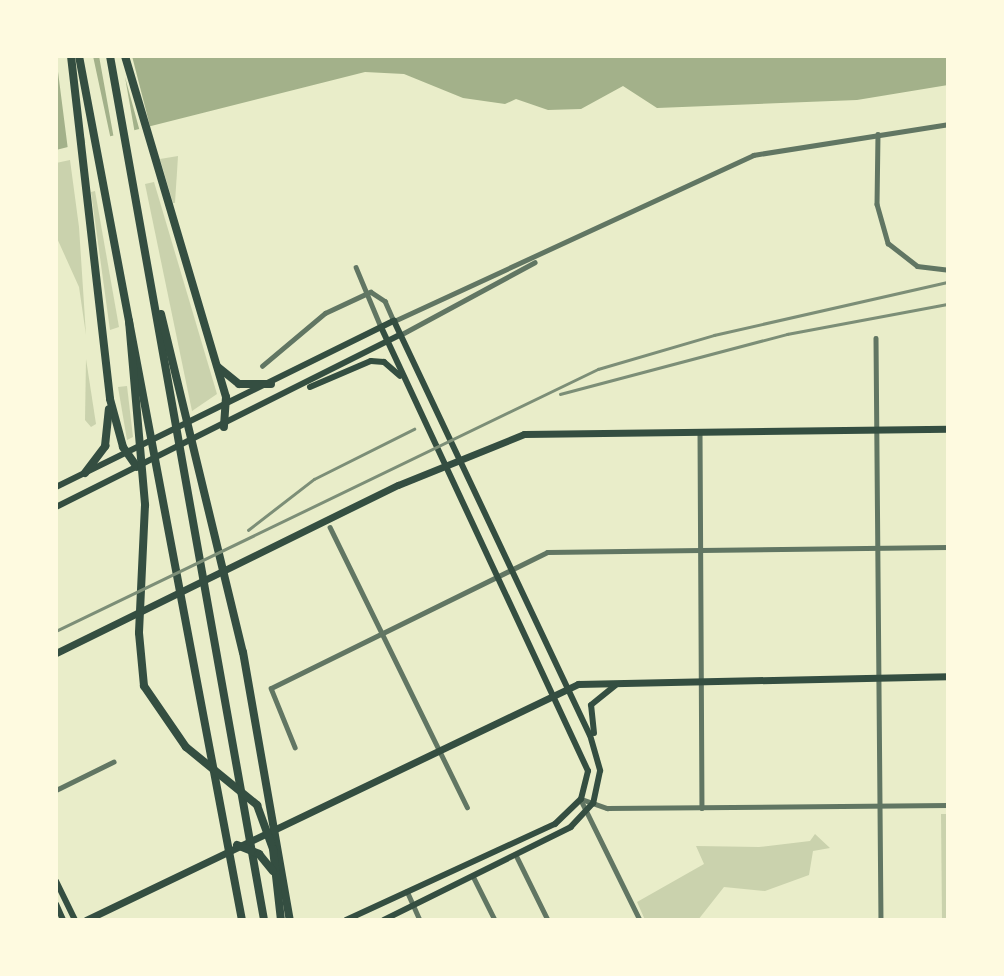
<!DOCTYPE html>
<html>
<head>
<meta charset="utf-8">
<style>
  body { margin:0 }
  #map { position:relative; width:1004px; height:976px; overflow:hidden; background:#e9edc9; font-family:"Asap Condensed",sans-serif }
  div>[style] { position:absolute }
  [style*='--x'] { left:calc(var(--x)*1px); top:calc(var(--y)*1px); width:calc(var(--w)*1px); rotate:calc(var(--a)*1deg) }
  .green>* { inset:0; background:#cad2ad }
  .water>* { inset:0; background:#a3b18a }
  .pier>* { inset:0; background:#e9edc9 }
  .minor>* { height:4.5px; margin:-2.25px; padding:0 2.25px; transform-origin:2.25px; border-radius:2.25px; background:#617663 }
  .tertiary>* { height:5px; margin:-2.5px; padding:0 2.5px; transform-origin:2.5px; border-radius:2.5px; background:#617663 }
  .secondary>* { height:6px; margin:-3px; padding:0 3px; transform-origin:3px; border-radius:3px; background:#344e41 }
  .primary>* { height:7px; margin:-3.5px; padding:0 3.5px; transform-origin:3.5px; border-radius:3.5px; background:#344e41 }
  .motorway>* { height:8px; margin:-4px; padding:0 4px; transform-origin:4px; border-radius:4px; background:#344e41 }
  .rail>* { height:2.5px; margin:-1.25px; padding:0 1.25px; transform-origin:1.25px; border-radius:1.25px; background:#7c8e77 }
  span { translate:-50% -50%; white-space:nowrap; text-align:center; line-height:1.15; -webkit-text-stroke:7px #fefae0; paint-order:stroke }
  .frame { position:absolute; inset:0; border:58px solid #fefae0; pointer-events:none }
</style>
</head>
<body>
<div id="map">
  <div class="green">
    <i style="clip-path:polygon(178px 156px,175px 203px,173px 203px,160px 159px)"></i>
    <i style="clip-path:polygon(70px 160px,79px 227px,86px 335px,79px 287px,56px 236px,56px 163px)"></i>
    <i style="clip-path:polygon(154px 182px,217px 394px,192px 411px,145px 184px)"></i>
    <i style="clip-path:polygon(95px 191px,119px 327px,110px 330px,91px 192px)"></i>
    <i style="clip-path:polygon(86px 359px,96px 424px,91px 427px,85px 420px)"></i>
    <i style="clip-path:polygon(127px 386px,133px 437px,127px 440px,118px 387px)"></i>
    <i style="clip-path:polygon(941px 814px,948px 814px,946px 920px,942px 920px)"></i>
    <i style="clip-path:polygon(815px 834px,830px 848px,813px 851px,809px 875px,765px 891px,724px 887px,698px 920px,645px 920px,637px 902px,704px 864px,696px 846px,759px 847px,810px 841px)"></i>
  </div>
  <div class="water">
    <i style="clip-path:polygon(56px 56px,948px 56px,948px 85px,857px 100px,657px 108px,623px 86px,581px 109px,548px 110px,516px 99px,505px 104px,463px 98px,404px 74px,365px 72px,56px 150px)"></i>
  </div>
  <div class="pier">
    <i style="clip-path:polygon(56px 56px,93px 56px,111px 140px,86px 146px,84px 137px,84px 146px,68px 150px)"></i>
    <i style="clip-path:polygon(99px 56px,132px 56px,151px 130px,140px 132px,125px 77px,135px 134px,114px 139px)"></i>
  </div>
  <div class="minor">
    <i style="--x:878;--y:134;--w:70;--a:90.8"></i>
    <i style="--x:877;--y:204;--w:41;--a:74.2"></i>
    <i style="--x:888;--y:243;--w:37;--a:38"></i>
    <i style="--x:917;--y:266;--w:31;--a:7"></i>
    <i style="--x:356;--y:267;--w:65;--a:67.4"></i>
    <i style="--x:371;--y:292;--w:17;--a:33"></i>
    <i style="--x:385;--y:301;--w:22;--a:66"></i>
    <i style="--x:876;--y:338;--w:582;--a:89.51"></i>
    <i style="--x:262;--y:366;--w:82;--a:-40.1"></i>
    <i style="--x:325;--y:313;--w:50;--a:-25"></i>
    <i style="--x:700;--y:431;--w:377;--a:89.7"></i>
    <i style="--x:330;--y:527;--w:312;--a:63.9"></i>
    <i style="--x:701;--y:550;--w:247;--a:-0.7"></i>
    <i style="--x:271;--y:688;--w:64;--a:67.9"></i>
    <i style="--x:56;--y:790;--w:64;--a:-26.2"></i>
    <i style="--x:581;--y:799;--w:28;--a:19"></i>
    <i style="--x:607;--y:808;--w:341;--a:-0.5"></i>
    <i style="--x:581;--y:800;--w:134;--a:63.8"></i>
    <i style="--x:516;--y:855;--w:72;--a:63.8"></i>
    <i style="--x:473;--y:876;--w:49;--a:63.4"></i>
    <i style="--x:407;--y:891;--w:32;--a:66"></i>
  </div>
  <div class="tertiary">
    <i style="--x:394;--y:321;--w:396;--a:-24.8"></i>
    <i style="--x:753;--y:155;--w:197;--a:-9"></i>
    <i style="--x:400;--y:335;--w:153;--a:-28.4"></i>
    <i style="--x:271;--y:688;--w:308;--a:-26.2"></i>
    <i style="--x:547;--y:552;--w:154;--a:-0.7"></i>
  </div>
  <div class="secondary">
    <i style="--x:310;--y:387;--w:66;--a:-23.1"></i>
    <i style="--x:371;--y:361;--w:13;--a:4"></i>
    <i style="--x:384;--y:362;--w:21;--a:41"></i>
    <i style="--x:56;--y:487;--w:377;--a:-26.2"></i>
    <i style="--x:394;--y:321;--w:458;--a:64.7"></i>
    <i style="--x:590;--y:735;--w:37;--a:74"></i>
    <i style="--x:600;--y:771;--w:33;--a:102"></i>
    <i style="--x:593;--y:803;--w:33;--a:133"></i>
    <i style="--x:571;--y:827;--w:209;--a:153.6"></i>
    <i style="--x:56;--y:507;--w:385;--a:-26.6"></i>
    <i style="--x:594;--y:733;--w:28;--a:-96"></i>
    <i style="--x:591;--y:705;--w:32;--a:-39"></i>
    <i style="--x:56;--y:881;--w:43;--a:64"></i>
    <i style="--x:56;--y:904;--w:17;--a:66"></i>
    <i style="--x:346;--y:920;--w:230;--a:-24.7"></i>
    <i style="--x:555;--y:824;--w:36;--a:-44"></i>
    <i style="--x:581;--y:799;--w:29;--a:-76"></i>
    <i style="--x:588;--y:771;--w:489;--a:-115"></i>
  </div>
  <div class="primary">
    <i style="--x:56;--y:653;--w:381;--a:-26.2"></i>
    <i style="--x:398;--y:485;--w:136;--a:-22"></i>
    <i style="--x:524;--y:434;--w:424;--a:-0.7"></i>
    <i style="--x:86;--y:920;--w:546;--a:-25.63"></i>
    <i style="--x:578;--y:684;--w:370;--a:-1.2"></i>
  </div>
  <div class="motorway">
    <i style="--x:71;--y:56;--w:345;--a:83.5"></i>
    <i style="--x:110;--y:399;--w:50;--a:74.8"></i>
    <i style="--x:123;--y:447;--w:24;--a:55"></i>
    <i style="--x:79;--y:56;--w:879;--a:79.32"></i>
    <i style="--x:110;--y:56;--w:878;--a:79.89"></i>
    <i style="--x:125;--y:56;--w:356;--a:73.5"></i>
    <i style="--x:226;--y:397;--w:30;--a:94"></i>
    <i style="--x:161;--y:314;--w:348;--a:76.4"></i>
    <i style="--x:243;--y:652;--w:272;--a:80.1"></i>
    <i style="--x:129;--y:321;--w:185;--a:85"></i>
    <i style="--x:145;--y:505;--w:128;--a:92.7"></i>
    <i style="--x:139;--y:633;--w:53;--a:84.6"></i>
    <i style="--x:144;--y:686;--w:74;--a:55.5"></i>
    <i style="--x:186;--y:747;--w:92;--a:39.2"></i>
    <i style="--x:257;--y:805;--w:47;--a:70"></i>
    <i style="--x:273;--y:849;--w:71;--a:83.6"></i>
    <i style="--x:218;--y:367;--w:27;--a:39"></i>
    <i style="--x:239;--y:384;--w:32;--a:0"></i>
    <i style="--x:85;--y:473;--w:34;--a:-53"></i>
    <i style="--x:105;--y:446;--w:37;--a:-84"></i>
    <i style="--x:237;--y:845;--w:24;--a:22"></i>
    <i style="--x:259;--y:854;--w:22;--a:51"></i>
  </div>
  <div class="rail">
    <i style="--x:560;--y:394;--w:235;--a:-14.8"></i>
    <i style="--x:787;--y:334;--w:164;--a:-10.6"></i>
    <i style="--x:248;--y:530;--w:83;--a:-37.7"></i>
    <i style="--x:314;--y:479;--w:112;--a:-26.6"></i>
    <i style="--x:56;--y:631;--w:602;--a:-25.8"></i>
    <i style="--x:598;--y:369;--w:121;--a:-16.3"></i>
    <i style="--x:714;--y:335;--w:240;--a:-12.8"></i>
  </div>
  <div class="frame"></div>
</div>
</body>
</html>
